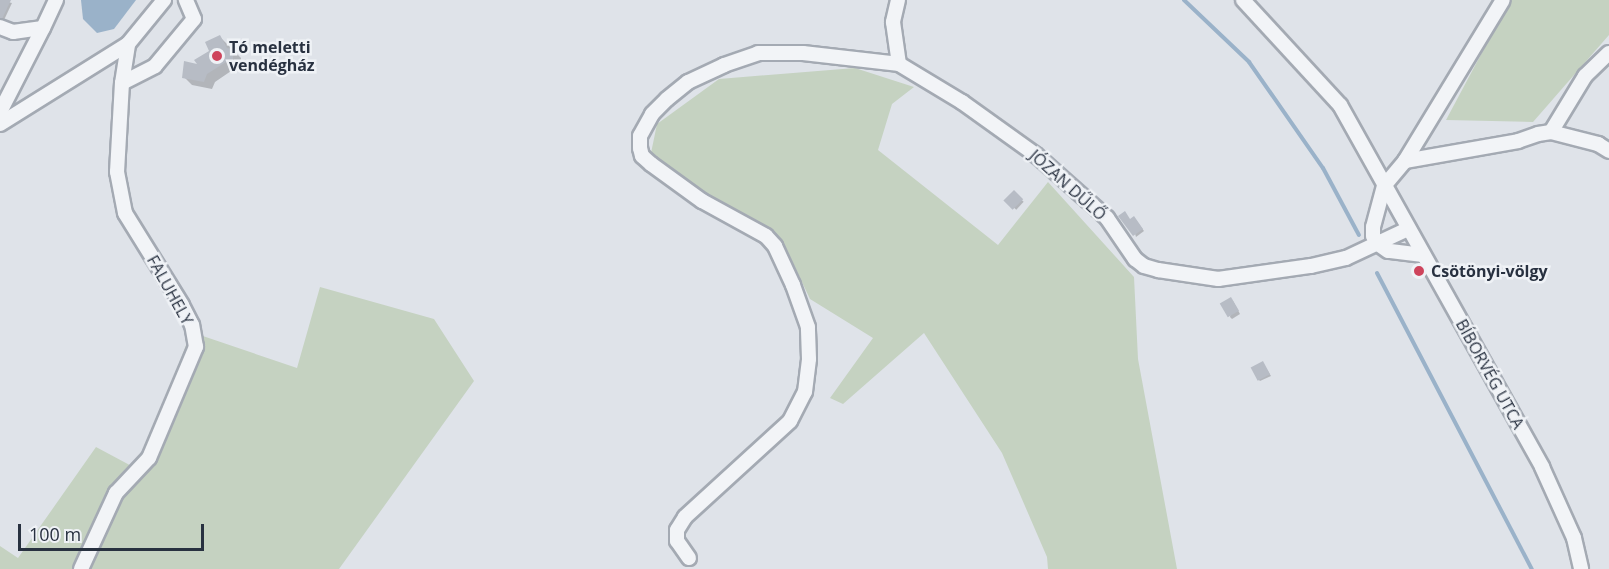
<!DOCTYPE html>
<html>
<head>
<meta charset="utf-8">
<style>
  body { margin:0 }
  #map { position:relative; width:1609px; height:569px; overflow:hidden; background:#dfe3e9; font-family:"Open Sans",sans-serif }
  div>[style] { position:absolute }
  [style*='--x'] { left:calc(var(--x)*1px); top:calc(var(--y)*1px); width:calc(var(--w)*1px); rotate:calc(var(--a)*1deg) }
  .green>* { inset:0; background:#c5d2c1 }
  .water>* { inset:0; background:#9ab2c9 }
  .shadow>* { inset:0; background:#0003; transform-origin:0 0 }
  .stream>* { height:4px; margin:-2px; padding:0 2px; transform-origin:2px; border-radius:2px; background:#9ab2c9 }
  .building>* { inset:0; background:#b7bcc5; transform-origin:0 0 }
  .roads { filter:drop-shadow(2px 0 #a4aab3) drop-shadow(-2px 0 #a4aab3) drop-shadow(0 2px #a4aab3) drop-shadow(0 -2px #a4aab3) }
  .minor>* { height:14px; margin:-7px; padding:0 7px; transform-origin:7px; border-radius:7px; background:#f2f4f7 }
  .dots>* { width:16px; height:16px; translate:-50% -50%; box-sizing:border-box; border:3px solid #eff2f6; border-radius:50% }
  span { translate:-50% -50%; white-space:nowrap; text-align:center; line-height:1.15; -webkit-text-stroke:5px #eff2f6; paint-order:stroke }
  .poi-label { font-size:16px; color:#283140; font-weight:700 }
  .left { translate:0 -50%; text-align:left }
  .street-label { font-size:16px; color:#283140 }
  .scale { position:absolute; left:18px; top:524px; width:186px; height:27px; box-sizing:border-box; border:3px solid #283140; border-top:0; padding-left:8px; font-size:18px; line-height:21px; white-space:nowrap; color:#283140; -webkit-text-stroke:4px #eff2f6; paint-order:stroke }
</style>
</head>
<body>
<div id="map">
  <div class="green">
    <i style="clip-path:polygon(1510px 0,1609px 0,1609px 35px,1533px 122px,1446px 120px)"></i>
    <i style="clip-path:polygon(855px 68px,914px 87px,892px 104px,878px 150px,998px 245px,1048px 182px,1134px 277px,1138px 359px,1177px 569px,1048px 569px,1047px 557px,1002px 453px,924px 333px,843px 404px,830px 398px,873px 338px,810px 299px,783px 242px,691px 185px,651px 153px,657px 124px,719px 79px)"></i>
    <i style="clip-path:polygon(320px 287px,434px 319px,474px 381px,339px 569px,0 569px,0 546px,18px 558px,96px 447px,139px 470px,191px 332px,297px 368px)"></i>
  </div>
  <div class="water">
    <i style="clip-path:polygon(81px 0,136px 0,114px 29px,97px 33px,83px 19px)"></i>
  </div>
  <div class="shadow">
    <i style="clip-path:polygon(0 0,12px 3px,4px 20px,0 19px)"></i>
    <i style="clip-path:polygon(220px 37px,241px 58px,240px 69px,234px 69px,215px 82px,212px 89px,192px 85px,184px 77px,201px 66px)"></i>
    <i style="left:1014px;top:193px;width:13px;height:11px;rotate:42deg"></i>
    <i style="clip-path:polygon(1131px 220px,1136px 220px,1144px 231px,1136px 237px)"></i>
    <i style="clip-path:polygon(1233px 301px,1240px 314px,1232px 319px,1230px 317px)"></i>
    <i style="clip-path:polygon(1263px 363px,1271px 376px,1260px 381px,1258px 379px)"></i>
  </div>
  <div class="stream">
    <i style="--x:1184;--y:0;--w:90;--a:43.6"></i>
    <i style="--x:1249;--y:62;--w:129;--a:55.1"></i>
    <i style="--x:1323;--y:168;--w:76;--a:61.8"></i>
    <i style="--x:1377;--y:273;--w:334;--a:62.4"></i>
  </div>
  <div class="building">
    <i style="clip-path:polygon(0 0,11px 0,2px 19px,0 19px)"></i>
    <i style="clip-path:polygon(220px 35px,227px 48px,233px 49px,233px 61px,226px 62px,207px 74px,204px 82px,182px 78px,184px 61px,197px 64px,194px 60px,209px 51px,205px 42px)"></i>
    <i style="left:1014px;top:190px;width:13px;height:15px;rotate:45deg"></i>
    <i style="clip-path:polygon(1125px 211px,1130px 219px,1134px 216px,1143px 229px,1133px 236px,1118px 216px)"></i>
    <i style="left:1231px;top:297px;width:16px;height:13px;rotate:60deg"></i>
    <i style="left:1263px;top:361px;width:15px;height:14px;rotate:62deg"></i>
  </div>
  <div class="roads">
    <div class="minor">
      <i style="--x:898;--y:0;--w:23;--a:103"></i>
      <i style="--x:893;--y:22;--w:42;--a:81.9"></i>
      <i style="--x:1243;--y:0;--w:143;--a:47.3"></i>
      <i style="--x:1340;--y:105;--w:415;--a:60.8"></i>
      <i style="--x:1542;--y:467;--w:78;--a:65.7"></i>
      <i style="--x:1574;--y:538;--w:32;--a:77"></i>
      <i style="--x:0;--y:27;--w:14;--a:21"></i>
      <i style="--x:13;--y:32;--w:30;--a:-8"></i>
      <i style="--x:43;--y:28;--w:31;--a:-65"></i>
      <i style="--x:122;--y:83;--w:37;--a:-27"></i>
      <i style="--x:155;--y:66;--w:61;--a:-50.3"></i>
      <i style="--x:194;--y:19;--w:21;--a:-113"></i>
      <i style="--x:0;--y:112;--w:94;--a:-62.9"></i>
      <i style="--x:0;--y:124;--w:151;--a:-32"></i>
      <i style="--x:1551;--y:132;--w:66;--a:-58.7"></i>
      <i style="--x:1585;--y:76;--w:33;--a:-44"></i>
      <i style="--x:1405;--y:161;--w:115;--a:-10"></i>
      <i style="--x:1518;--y:141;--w:21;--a:-19"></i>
      <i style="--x:1538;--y:134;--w:13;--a:-9"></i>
      <i style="--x:1551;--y:132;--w:49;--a:14.3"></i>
      <i style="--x:1598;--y:144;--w:13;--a:32"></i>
      <i style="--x:1423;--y:255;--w:35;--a:-173"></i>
      <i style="--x:1388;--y:251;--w:12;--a:-145"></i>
      <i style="--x:1378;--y:244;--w:9;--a:-122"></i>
      <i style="--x:1373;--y:236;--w:9;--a:-90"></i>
      <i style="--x:1373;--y:227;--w:42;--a:-75"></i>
      <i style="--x:1384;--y:186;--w:33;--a:-50"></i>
      <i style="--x:1405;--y:161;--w:188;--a:-58.7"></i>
      <i style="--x:689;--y:558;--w:21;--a:-125"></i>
      <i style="--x:677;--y:541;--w:11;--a:-90"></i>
      <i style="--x:677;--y:530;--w:15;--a:-58"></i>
      <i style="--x:685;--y:517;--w:142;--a:-42.4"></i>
      <i style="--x:790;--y:421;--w:33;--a:-63"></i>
      <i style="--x:805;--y:392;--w:33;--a:-83"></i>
      <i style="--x:809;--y:359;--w:32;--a:-92"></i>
      <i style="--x:808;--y:327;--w:45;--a:-109.7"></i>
      <i style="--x:793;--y:285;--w:43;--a:-114.8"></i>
      <i style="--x:775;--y:246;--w:13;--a:-132"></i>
      <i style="--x:766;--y:236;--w:73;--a:-151.3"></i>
      <i style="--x:702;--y:201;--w:63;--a:-144"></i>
      <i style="--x:651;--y:164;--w:12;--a:-138"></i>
      <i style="--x:642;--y:156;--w:8;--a:-104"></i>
      <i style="--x:640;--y:148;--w:12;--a:-90"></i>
      <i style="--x:640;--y:136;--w:25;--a:-61"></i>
      <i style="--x:652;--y:114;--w:21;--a:-45"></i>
      <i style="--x:667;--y:99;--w:27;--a:-39"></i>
      <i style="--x:688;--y:82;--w:40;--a:-25"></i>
      <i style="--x:724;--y:65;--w:36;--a:-19"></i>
      <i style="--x:758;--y:53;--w:45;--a:0"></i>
      <i style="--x:803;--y:53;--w:97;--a:6.5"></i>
      <i style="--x:899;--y:64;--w:74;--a:31.1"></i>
      <i style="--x:962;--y:102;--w:91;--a:35.6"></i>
      <i style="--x:1036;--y:155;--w:95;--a:41.6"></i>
      <i style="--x:1107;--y:218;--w:50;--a:55.7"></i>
      <i style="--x:1135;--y:259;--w:11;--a:38"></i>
      <i style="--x:1144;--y:266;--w:15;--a:16"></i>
      <i style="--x:1158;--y:270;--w:61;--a:8.5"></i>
      <i style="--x:1218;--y:279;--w:94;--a:-8"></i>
      <i style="--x:1311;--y:266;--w:36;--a:-13"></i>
      <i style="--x:1346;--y:258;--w:68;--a:-25.1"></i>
      <i style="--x:81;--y:569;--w:84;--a:-65.3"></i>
      <i style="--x:116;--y:493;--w:48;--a:-46.7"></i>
      <i style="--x:149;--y:458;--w:121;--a:-67.1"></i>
      <i style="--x:196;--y:347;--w:22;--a:-100"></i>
      <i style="--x:192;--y:325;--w:22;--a:-117"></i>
      <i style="--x:182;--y:305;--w:108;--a:-121.8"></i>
      <i style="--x:125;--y:213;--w:42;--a:-101"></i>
      <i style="--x:117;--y:172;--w:89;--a:-86.8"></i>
      <i style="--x:122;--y:83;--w:39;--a:-81"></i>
      <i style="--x:128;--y:44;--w:57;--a:-50.7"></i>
    </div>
  </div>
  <div class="dots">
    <i style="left:217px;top:56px;background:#ce445c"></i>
    <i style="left:1419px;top:271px;background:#ce445c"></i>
  </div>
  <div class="poi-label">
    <span class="left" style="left:229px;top:56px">Tó meletti<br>vendégház</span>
    <span class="left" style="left:1431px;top:271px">Csötönyi-völgy</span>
  </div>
  <div class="street-label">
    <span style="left:1068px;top:185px;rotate:42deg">JÓZAN DŰLŐ</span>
    <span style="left:170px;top:290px;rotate:61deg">FALUHELY</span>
    <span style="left:1490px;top:374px;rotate:61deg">BÍBORVÉG UTCA</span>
  </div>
  <div class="scale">100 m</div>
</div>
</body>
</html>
